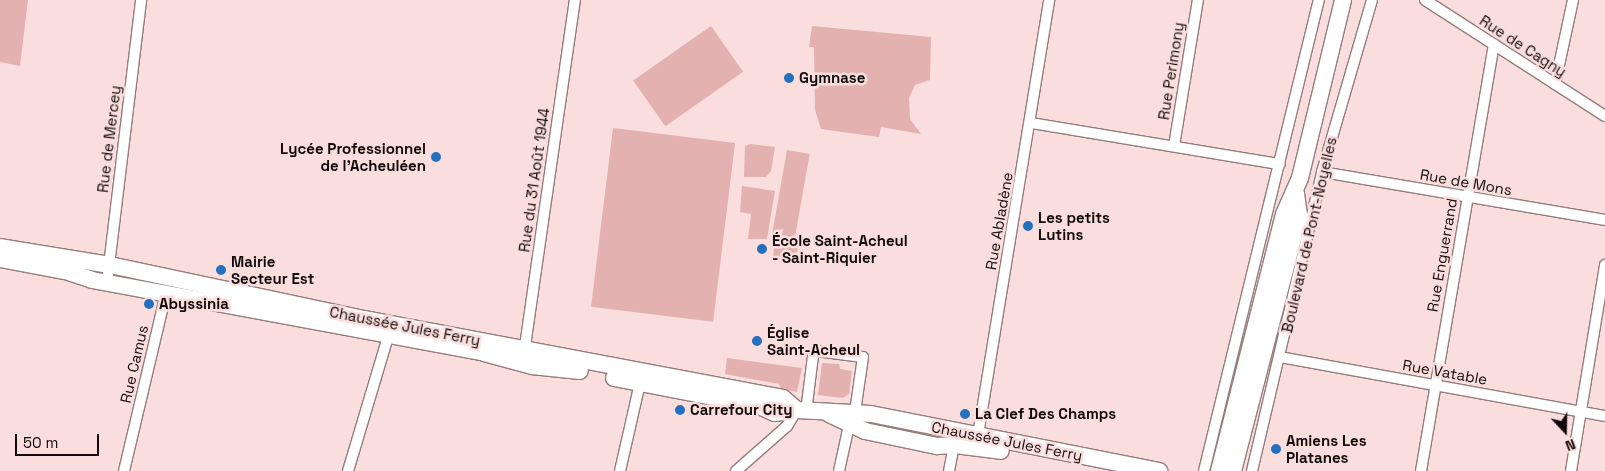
<!DOCTYPE html>
<html>
<head>
<meta charset="utf-8">
<style>
  body { margin:0 }
  #map { position:relative; width:1605px; height:471px; overflow:hidden; background:#fadddd; font-family:"Space Grotesk",sans-serif }
  div>[style] { position:absolute }
  [style*='--x'] { left:calc(var(--x)*1px); top:calc(var(--y)*1px); width:calc(var(--w)*1px); rotate:calc(var(--a)*1deg) }
  .green>* { inset:0; background:#e3b1b0; transform-origin:0 0 }
  .roads { filter:drop-shadow(1px 0 #957b7b) drop-shadow(-1px 0 #957b7b) drop-shadow(0 1px #957b7b) drop-shadow(0 -1px #957b7b) }
  .minor>* { height:10px; margin:-5px; padding:0 5px; transform-origin:5px; border-radius:5px; background:#fff }
  .primary>* { height:16px; margin:-8px; padding:0 8px; transform-origin:8px; border-radius:8px; background:#fff }
  .dots>* { width:14px; height:14px; translate:-50% -50%; box-sizing:border-box; border:2px solid #fadddd; border-radius:50% }
  span { translate:-50% -50%; white-space:nowrap; text-align:center; line-height:1.15; -webkit-text-stroke:5px #fadddd; paint-order:stroke }
  .street-label { font-size:15px; color:#120a0a }
  .poi-label { font-size:15px; color:#120a0a; font-weight:700 }
  .left { translate:0 -50%; text-align:left }
  .right { translate:-100% -50%; text-align:right }
  .north { position:absolute; left:1540px; top:406px; width:50px; height:50px; -webkit-text-stroke:4px #fadddd; paint-order:stroke; rotate:159deg; font-size:14px; font-weight:700; line-height:20px; text-align:center; color:#120a0a }
  .north::after { content:''; display:block; margin:auto; width:18px; height:22px; background:#120a0a; clip-path:polygon(50% 0,100% 100%,50% 72%,0 100%) }
  .scale { position:absolute; left:15px; top:434px; width:84px; height:22px; box-sizing:border-box; border:2px solid #120a0a; border-top:0; padding-left:6px; font-size:15px; line-height:18px; white-space:nowrap; color:#120a0a; -webkit-text-stroke:4px #fadddd; paint-order:stroke }
</style>
</head>
<body>
<div id="map">
  <div class="green">
    <i style="clip-path:polygon(0 0,28px 0,20px 66px,0 62px)"></i>
    <i style="left:711px;top:26px;width:56px;height:95px;rotate:55deg"></i>
    <i style="clip-path:polygon(812px 26px,931px 37px,930px 80px,915px 85px,909px 98px,910px 119px,921px 134px,881px 127px,879px 137px,821px 129px,815px 110px,814px 47px,809px 47px)"></i>
    <i style="left:613px;top:128px;width:123px;height:180px;rotate:7deg"></i>
    <i style="clip-path:polygon(751px 144px,775px 147px,771px 171px,766px 177px,744px 177px,745px 146px)"></i>
    <i style="left:787px;top:150px;width:23px;height:92px;rotate:10deg"></i>
    <i style="clip-path:polygon(742px 186px,775px 191px,767px 239px,748px 239px,751px 214px,740px 212px)"></i>
    <i style="clip-path:polygon(774px 245px,798px 245px,796px 264px,773px 261px)"></i>
    <i style="clip-path:polygon(727px 358px,802px 368px,797px 392px,781px 389px,779px 384px,725px 374px)"></i>
    <i style="clip-path:polygon(822px 363px,839px 364px,840px 369px,852px 371px,849px 394px,843px 398px,818px 395px)"></i>
  </div>
  <div class="roads">
    <div class="minor">
      <i style="--x:1425;--y:0;--w:214;--a:32.8"></i>
      <i style="--x:1555;--y:84;--w:86;--a:-77.9"></i>
      <i style="--x:1031;--y:123;--w:252;--a:9.4"></i>
      <i style="--x:1174;--y:146;--w:148;--a:-80.7"></i>
      <i style="--x:1322;--y:172;--w:287;--a:9.6"></i>
      <i style="--x:107;--y:282;--w:284;--a:-83.1"></i>
      <i style="--x:524;--y:353;--w:357;--a:-81.8"></i>
      <i style="--x:1280;--y:357;--w:330;--a:10.3"></i>
      <i style="--x:806;--y:412;--w:56;--a:-82.9"></i>
      <i style="--x:813;--y:356;--w:6;--a:-59"></i>
      <i style="--x:816;--y:351;--w:47;--a:7.3"></i>
      <i style="--x:863;--y:357;--w:56;--a:98.3"></i>
      <i style="--x:977;--y:441;--w:447;--a:-80.7"></i>
      <i style="--x:124;--y:471;--w:183;--a:-76.7"></i>
      <i style="--x:348;--y:471;--w:140;--a:-73.4"></i>
      <i style="--x:620;--y:471;--w:90;--a:-77.2"></i>
      <i style="--x:736;--y:471;--w:68;--a:-41.4"></i>
      <i style="--x:787;--y:426;--w:19;--a:-58"></i>
      <i style="--x:839;--y:471;--w:47;--a:-77.7"></i>
      <i style="--x:949;--y:471;--w:31;--a:-79"></i>
      <i style="--x:1204;--y:471;--w:485;--a:-76.3"></i>
      <i style="--x:1252;--y:471;--w:307;--a:-76.8"></i>
      <i style="--x:1322;--y:172;--w:179;--a:-73.8"></i>
      <i style="--x:1421;--y:471;--w:433;--a:-80.3"></i>
      <i style="--x:1571;--y:471;--w:209;--a:-80.6"></i>
    </div>
    <div class="primary">
      <i style="--x:0;--y:247;--w:111;--a:9.3"></i>
      <i style="--x:110;--y:265;--w:261;--a:12"></i>
      <i style="--x:365;--y:319;--w:425;--a:10.7"></i>
      <i style="--x:783;--y:398;--w:18;--a:41"></i>
      <i style="--x:797;--y:410;--w:74;--a:3.1"></i>
      <i style="--x:871;--y:414;--w:294;--a:11.2"></i>
      <i style="--x:0;--y:259;--w:66;--a:10.5"></i>
      <i style="--x:65;--y:271;--w:28;--a:18"></i>
      <i style="--x:92;--y:280;--w:399;--a:10.5"></i>
      <i style="--x:484;--y:353;--w:50;--a:15.2"></i>
      <i style="--x:532;--y:366;--w:48;--a:5.9"></i>
      <i style="--x:614;--y:378;--w:148;--a:10.9"></i>
      <i style="--x:759;--y:406;--w:17;--a:24"></i>
      <i style="--x:775;--y:413;--w:22;--a:-8"></i>
      <i style="--x:829;--y:414;--w:40;--a:25"></i>
      <i style="--x:865;--y:431;--w:74;--a:11.8"></i>
      <i style="--x:937;--y:446;--w:18;--a:-3"></i>
      <i style="--x:955;--y:445;--w:46;--a:7.4"></i>
      <i style="--x:1219;--y:471;--w:265;--a:-75.8"></i>
      <i style="--x:1284;--y:214;--w:39;--a:-66"></i>
      <i style="--x:1300;--y:178;--w:183;--a:-76.4"></i>
      <i style="--x:1233;--y:471;--w:264;--a:-75.5"></i>
      <i style="--x:1299;--y:215;--w:22;--a:-98"></i>
    </div>
  </div>
  <div class="dots">
    <i style="left:789px;top:78px;background:#256fbf"></i>
    <i style="left:436px;top:157px;background:#256fbf"></i>
    <i style="left:1028px;top:226px;background:#256fbf"></i>
    <i style="left:762px;top:249px;background:#256fbf"></i>
    <i style="left:221px;top:270px;background:#256fbf"></i>
    <i style="left:149px;top:304px;background:#256fbf"></i>
    <i style="left:757px;top:341px;background:#256fbf"></i>
    <i style="left:680px;top:410px;background:#256fbf"></i>
    <i style="left:965px;top:414px;background:#256fbf"></i>
    <i style="left:1276px;top:449px;background:#256fbf"></i>
  </div>
  <div class="street-label">
    <span style="left:1523px;top:46px;rotate:33deg">Rue de Cagny</span>
    <span style="left:1171px;top:71px;rotate:-81deg">Rue Perimony</span>
    <span style="left:109px;top:139px;rotate:-83deg">Rue de Mercey</span>
    <span style="left:534px;top:180px;rotate:-82deg">Rue du 31 Août 1944</span>
    <span style="left:1466px;top:182px;rotate:10deg">Rue de Mons</span>
    <span style="left:999px;top:221px;rotate:-80deg">Rue Abladène</span>
    <span style="left:1309px;top:235px;rotate:-77deg">Boulevard de Pont-Noyelles</span>
    <span style="left:1442px;top:255px;rotate:-80deg">Rue Enguerrand</span>
    <span style="left:405px;top:326px;rotate:11deg">Chaussée Jules Ferry</span>
    <span style="left:134px;top:364px;rotate:-77deg">Rue Camus</span>
    <span style="left:1445px;top:372px;rotate:10deg">Rue Vatable</span>
    <span style="left:1007px;top:441px;rotate:11deg">Chaussée Jules Ferry</span>
  </div>
  <div class="poi-label">
    <span class="left" style="left:799px;top:78px">Gymnase</span>
    <span class="right" style="left:426px;top:157px">Lycée Professionnel<br>de l'Acheuléen</span>
    <span class="left" style="left:1038px;top:226px">Les petits<br>Lutins</span>
    <span class="left" style="left:772px;top:249px">École Saint-Acheul<br>- Saint-Riquier</span>
    <span class="left" style="left:231px;top:270px">Mairie<br>Secteur Est</span>
    <span class="left" style="left:159px;top:304px">Abyssinia</span>
    <span class="left" style="left:767px;top:341px">Église<br>Saint-Acheul</span>
    <span class="left" style="left:690px;top:410px">Carrefour City</span>
    <span class="left" style="left:975px;top:414px">La Clef Des Champs</span>
    <span class="left" style="left:1286px;top:449px">Amiens Les<br>Platanes</span>
  </div>
  <div class="north">N</div>
  <div class="scale">50 m</div>
</div>
</body>
</html>
